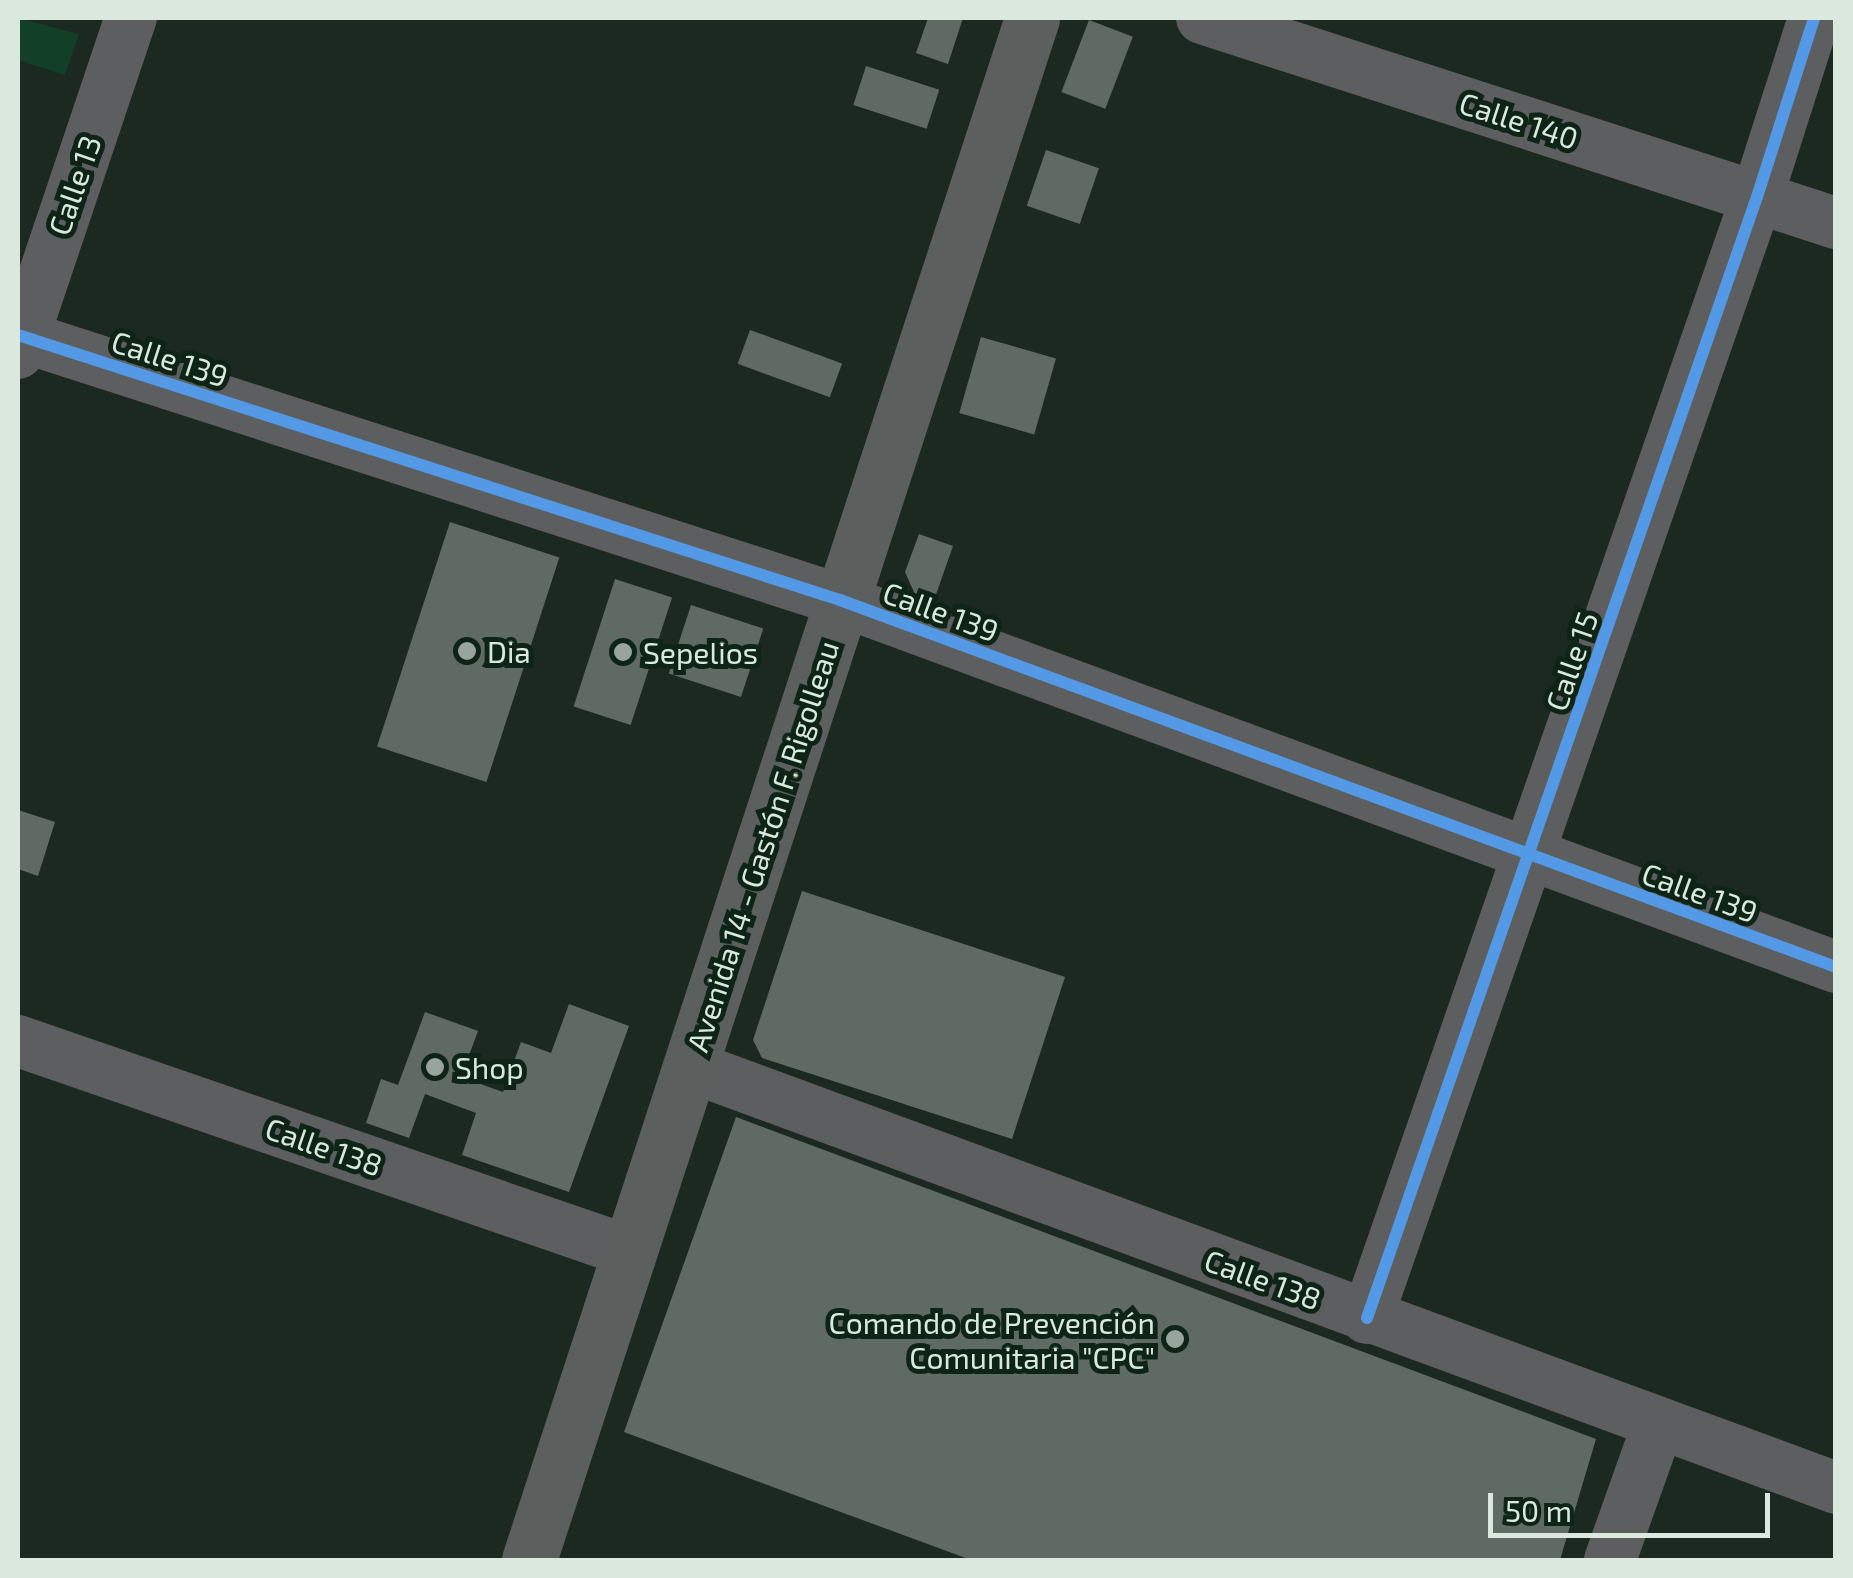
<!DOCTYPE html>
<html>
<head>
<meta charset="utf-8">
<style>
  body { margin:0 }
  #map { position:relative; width:1853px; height:1578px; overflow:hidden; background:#1c2921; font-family:"Exo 2",sans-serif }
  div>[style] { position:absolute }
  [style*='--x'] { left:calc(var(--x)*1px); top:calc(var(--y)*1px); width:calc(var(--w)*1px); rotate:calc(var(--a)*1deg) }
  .green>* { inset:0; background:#113f27 }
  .building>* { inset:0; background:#5f6a63; transform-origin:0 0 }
  .minor>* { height:52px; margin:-26px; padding:0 26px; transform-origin:26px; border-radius:26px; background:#5d5e5f }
  .major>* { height:55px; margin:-27.5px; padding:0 27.5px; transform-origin:27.5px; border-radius:27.5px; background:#5b5f5e }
  .cycleway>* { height:12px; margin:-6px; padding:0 6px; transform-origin:6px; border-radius:6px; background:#5399e6 }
  .dots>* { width:28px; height:28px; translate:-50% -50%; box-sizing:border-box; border:5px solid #0d2417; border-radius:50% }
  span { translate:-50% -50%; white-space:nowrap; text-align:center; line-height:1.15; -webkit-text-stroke:10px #0d2417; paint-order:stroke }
  .street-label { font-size:30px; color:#dae8de }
  .poi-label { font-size:30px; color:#dae8de }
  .left { translate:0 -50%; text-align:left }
  .right { translate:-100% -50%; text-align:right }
  .frame { position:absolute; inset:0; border:20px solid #dae8de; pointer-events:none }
  .scale { position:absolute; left:1488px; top:1493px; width:282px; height:45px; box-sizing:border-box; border:5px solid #dae8de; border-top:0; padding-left:12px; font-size:30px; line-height:35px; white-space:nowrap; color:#dae8de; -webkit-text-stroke:8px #0d2417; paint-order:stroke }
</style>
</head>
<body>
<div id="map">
  <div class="green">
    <i style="clip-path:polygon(18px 18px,79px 34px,65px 75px,18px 60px)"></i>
  </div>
  <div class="building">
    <i style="clip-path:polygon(928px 18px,963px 18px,948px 64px,916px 53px)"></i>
    <i style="left:1089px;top:20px;width:47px;height:77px;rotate:21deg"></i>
    <i style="left:866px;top:66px;width:77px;height:41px;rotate:18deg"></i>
    <i style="left:1046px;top:150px;width:56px;height:59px;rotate:19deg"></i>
    <i style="left:750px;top:330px;width:98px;height:36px;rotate:20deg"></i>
    <i style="left:981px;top:337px;width:78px;height:79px;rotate:16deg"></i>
    <i style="left:450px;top:522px;width:115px;height:236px;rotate:18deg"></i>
    <i style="clip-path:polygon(919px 534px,953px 546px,932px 606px,918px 601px,905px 572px)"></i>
    <i style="left:615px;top:579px;width:60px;height:134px;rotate:18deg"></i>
    <i style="left:691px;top:605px;width:76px;height:72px;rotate:18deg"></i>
    <i style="clip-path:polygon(18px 810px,55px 822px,38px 876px,18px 869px)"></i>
    <i style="clip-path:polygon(802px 891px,1065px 977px,1012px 1139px,762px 1058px,753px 1040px)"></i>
    <i style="clip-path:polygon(569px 1004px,629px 1026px,569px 1192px,462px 1155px,476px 1113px,425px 1094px,409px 1138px,366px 1123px,381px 1079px,398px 1085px,425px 1012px,478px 1031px,461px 1077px,503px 1092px,521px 1042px,551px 1053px)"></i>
    <i style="clip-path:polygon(736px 1117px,1596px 1439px,1560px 1560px,971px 1560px,624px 1432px)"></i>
  </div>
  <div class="minor">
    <i style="--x:1202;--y:18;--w:666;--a:17.92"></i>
    <i style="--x:18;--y:335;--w:864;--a:17.87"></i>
    <i style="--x:840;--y:600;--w:1061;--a:20.23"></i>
    <i style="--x:18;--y:353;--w:354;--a:-71.4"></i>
    <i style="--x:18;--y:1041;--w:648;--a:18.99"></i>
    <i style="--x:692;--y:1067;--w:1219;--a:20.2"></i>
    <i style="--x:1367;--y:1318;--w:1187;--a:-70.82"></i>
    <i style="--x:1757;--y:197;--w:188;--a:-72.3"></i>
    <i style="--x:1610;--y:1560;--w:143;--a:-70.4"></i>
  </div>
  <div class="major">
    <i style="--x:529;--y:1560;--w:1622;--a:-71.93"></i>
  </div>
  <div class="cycleway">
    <i style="--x:18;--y:335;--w:864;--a:17.87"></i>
    <i style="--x:840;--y:600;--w:1061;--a:20.23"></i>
    <i style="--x:1367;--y:1318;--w:1187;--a:-70.82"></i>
    <i style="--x:1757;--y:197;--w:188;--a:-72.3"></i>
  </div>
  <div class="dots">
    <i style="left:467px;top:651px;background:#98a59c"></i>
    <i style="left:623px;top:652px;background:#98a59c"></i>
    <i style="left:435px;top:1067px;background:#98a59c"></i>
    <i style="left:1175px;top:1339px;background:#98a59c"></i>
  </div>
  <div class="street-label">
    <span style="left:1519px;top:120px;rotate:18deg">Calle 140</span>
    <span style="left:74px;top:185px;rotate:-71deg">Calle 13</span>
    <span style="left:170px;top:358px;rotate:18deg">Calle 139</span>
    <span style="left:941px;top:611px;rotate:20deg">Calle 139</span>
    <span style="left:1571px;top:661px;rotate:-71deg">Calle 15</span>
    <span style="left:762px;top:846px;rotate:-72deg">Avenida 14 - Gastón F. Rigolleau</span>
    <span style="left:1700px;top:892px;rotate:20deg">Calle 139</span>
    <span style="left:324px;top:1146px;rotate:19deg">Calle 138</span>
    <span style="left:1263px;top:1279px;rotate:20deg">Calle 138</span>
  </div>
  <div class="poi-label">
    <span class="left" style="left:487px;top:651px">Dia</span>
    <span class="left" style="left:643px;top:652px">Sepelios</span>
    <span class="left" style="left:455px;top:1067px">Shop</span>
    <span class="right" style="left:1155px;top:1339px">Comando de Prevención<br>Comunitaria "CPC"</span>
  </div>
  <div class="frame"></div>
  <div class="scale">50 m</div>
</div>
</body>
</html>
